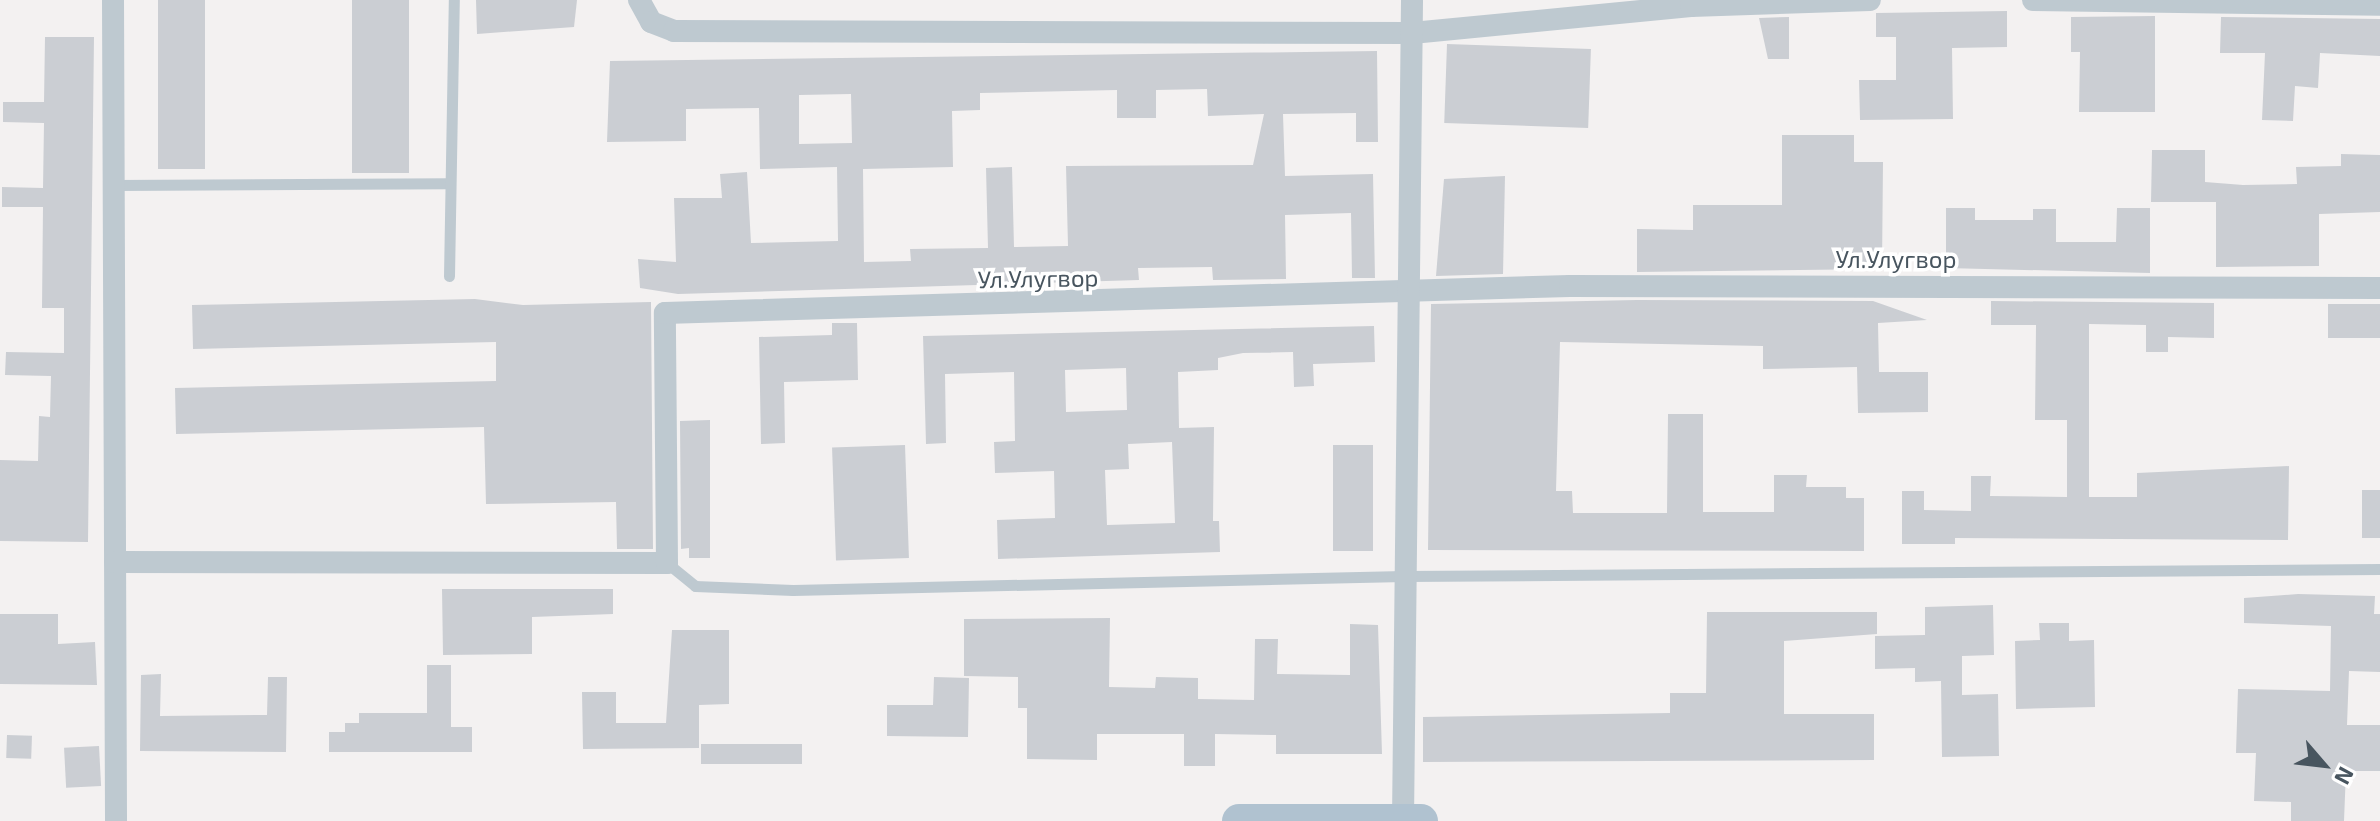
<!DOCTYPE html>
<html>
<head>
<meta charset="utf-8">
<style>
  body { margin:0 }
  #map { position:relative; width:2380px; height:821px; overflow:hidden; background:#f3f1f1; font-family:"Exo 2",sans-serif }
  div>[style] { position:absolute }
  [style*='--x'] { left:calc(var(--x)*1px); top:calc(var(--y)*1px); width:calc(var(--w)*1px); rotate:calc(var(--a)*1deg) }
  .building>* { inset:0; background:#cbced3; transform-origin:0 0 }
  .lane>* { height:11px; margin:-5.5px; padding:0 5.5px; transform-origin:5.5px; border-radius:5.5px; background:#bec9d0 }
  .street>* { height:22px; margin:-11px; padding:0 11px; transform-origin:11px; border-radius:11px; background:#bec9d0 }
  .primary>* { height:34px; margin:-17px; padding:0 17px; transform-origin:17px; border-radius:17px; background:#b0c2d0 }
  span { translate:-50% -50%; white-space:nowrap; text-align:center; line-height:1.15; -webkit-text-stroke:7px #fff; paint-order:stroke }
  .street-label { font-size:24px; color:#48555f }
  .north { position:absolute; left:2284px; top:725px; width:80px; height:80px; -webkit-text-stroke:6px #fff; paint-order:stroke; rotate:118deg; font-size:22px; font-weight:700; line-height:32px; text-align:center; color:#48555f }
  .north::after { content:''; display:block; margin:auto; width:28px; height:36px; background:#48555f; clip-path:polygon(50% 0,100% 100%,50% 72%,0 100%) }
</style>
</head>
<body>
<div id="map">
  <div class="building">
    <i style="left:158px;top:0;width:47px;height:169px"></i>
    <i style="left:352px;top:0;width:57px;height:173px"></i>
    <i style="clip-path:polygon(476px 0,577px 0,574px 27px,477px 34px)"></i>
    <i style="clip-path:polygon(2007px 11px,2007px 47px,1952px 48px,1953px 119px,1860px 120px,1859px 80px,1896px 80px,1896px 37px,1876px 37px,1876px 13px)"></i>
    <i style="clip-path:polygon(2155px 16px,2155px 112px,2079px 112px,2080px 52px,2071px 52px,2071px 17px)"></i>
    <i style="clip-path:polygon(1789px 17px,1789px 59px,1768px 59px,1759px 18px)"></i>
    <i style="clip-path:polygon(2221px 17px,2380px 19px,2380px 56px,2320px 53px,2318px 88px,2295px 86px,2293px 121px,2262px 120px,2265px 53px,2220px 53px)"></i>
    <i style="clip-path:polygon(45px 37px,94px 37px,88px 542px,0 541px,0 460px,38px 461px,39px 416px,50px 417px,51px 376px,5px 375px,6px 352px,64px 353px,64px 308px,42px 308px,43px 207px,2px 207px,2px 187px,43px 188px,44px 123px,3px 122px,3px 102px,44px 102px)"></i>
    <i style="left:1447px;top:44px;width:144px;height:79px;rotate:2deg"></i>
    <i style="clip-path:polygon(evenodd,1377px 51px,1378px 142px,1356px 142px,1356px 113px,1283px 114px,1285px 176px,1373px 174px,1375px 278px,1352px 278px,1351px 213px,1285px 215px,1286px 279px,1213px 280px,1212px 267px,1138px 268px,1139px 280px,678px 294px,640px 288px,638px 259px,676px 262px,674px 198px,722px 198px,720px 174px,747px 172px,751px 243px,838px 241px,837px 167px,760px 169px,759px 108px,686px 109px,686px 141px,607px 142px,610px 61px,1377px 51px,1207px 89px,1208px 116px,1264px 114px,1253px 165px,1066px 166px,1068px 246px,1014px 247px,1012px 167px,986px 168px,988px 248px,910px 249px,911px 261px,864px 262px,863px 169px,953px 167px,952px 111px,980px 110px,980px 93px,1117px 90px,1117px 118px,1156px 118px,1156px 90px,1207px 89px,1377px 51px,851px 94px,852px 143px,799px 144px,799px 95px,851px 94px)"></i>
    <i style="clip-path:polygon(1782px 135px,1854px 135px,1854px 162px,1883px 162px,1882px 269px,1637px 272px,1637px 229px,1693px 230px,1693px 205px,1782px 205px)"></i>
    <i style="clip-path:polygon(2152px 150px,2205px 150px,2205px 182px,2243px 185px,2297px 184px,2296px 167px,2341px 166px,2341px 154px,2380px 155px,2380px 212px,2319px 214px,2319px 266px,2216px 267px,2216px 202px,2151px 202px)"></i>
    <i style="clip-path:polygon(1505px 176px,1503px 274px,1436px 276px,1444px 179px)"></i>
    <i style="clip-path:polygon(1946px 208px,1975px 208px,1975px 220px,2033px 220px,2033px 209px,2056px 209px,2056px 242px,2116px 242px,2117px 208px,2150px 208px,2150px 273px,1946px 268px)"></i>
    <i style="clip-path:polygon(475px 299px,523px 305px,651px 302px,653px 549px,617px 549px,616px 502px,486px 504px,484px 427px,176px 434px,175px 388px,496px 381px,496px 342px,193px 349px,192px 305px)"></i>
    <i style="clip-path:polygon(1637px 300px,1873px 301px,1927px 320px,1878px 323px,1879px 372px,1928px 372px,1928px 412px,1858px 413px,1857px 367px,1763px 369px,1763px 346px,1560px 342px,1556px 491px,1572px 491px,1573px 513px,1667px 513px,1668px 414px,1703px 414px,1703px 512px,1774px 512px,1774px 475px,1807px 475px,1806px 487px,1846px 487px,1846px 498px,1864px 498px,1864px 551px,1428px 550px,1431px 304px)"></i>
    <i style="clip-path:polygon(1991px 301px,2214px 303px,2214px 338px,2168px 337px,2168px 352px,2146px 352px,2146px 325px,2089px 324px,2089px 497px,2137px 497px,2137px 473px,2289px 466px,2288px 540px,1955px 538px,1955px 544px,1902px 544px,1902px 491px,1924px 491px,1924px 510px,1971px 511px,1971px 476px,1991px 476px,1990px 496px,2067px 497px,2067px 420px,2035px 420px,2036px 325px,1991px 325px)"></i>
    <i style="left:2328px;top:304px;width:52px;height:34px"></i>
    <i style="clip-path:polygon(832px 323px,857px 323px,858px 380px,784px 382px,785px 443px,761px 444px,759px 337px,832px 335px)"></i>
    <i style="clip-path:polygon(evenodd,1374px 326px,1375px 362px,1313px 364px,1314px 386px,1294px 387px,1293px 352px,1243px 353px,1218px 358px,1218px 370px,1178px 372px,1179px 428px,1214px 427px,1213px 521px,1219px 521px,1220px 552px,998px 559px,997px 520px,1055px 518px,1054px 471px,995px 473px,994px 442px,1015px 441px,1014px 372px,945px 374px,946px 443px,926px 444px,923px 336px,1374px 326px,1126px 368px,1127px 410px,1066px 412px,1065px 370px,1126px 368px,1374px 326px,1172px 442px,1175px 523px,1107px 525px,1105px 470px,1129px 469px,1128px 444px,1172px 442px)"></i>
    <i style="clip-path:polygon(710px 420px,710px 558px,689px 558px,689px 548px,681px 549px,680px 421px)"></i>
    <i style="left:905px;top:445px;width:113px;height:73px;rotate:88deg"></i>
    <i style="left:1333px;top:445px;width:40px;height:106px"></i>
    <i style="left:2362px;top:490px;width:18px;height:48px"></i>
    <i style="clip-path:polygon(442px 589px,613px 589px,613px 614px,532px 617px,532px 654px,443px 655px)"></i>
    <i style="clip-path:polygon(2298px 594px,2375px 596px,2374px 614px,2380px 614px,2380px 672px,2349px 671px,2347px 725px,2380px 725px,2380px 771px,2346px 771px,2344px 821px,2291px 821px,2291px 802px,2254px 801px,2256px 753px,2236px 753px,2238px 689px,2330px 691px,2331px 626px,2244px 623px,2244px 598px)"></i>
    <i style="clip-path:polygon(1993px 605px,1994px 655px,1962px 656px,1962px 695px,1998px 694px,1999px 756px,1942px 757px,1941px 681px,1915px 682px,1915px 668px,1875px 669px,1875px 636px,1925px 635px,1925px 607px)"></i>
    <i style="clip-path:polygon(1707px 612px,1877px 612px,1877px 634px,1784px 641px,1784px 714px,1874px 714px,1874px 760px,1423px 762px,1423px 717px,1670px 713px,1670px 693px,1706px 693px)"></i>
    <i style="clip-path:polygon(0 614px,58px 614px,58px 644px,95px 642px,97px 685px,0 684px)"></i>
    <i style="clip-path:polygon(1110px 618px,1109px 687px,1155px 688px,1156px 677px,1198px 678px,1198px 699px,1254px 700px,1255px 639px,1278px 639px,1277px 674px,1350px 675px,1350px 624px,1378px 625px,1382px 754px,1276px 754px,1276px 735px,1215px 734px,1215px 766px,1184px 766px,1184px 734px,1097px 734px,1097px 760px,1027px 759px,1027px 708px,1018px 708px,1018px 677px,964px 676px,964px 619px)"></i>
    <i style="clip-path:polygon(2039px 623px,2069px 623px,2069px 641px,2094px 640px,2095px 707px,2016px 709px,2015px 641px,2040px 640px)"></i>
    <i style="clip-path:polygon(672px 630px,729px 630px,729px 704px,699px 705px,699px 748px,583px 749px,582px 692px,616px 692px,616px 723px,666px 723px)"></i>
    <i style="clip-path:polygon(427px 665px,451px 665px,451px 727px,472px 727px,472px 752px,329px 752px,329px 732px,345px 732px,345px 723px,359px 723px,359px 713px,427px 713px)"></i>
    <i style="clip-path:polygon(161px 674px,160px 716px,267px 715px,268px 677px,287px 677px,286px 752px,140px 751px,141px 675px)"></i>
    <i style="clip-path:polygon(934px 677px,969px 678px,968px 737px,887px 736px,887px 705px,933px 705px)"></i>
    <i style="left:7px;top:735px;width:25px;height:23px;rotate:2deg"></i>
    <i style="left:802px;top:744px;width:20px;height:101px;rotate:90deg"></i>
    <i style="left:99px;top:746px;width:40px;height:35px;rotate:87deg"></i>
  </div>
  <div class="lane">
    <i style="--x:115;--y:185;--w:334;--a:-0.3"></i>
    <i style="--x:449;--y:276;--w:276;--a:-89"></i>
    <i style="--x:667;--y:563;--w:36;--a:39"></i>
    <i style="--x:695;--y:586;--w:98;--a:2.3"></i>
    <i style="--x:793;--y:590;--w:611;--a:-1.31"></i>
    <i style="--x:1404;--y:576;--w:976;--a:-0.41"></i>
  </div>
  <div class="street">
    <i style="--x:113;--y:0;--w:821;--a:89.79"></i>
    <i style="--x:639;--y:0;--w:25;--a:61"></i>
    <i style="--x:651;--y:22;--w:25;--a:21"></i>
    <i style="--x:674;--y:31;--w:738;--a:0.16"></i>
    <i style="--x:1412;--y:33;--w:280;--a:-5.5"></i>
    <i style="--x:1691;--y:6;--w:179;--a:-1.9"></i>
    <i style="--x:2033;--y:0;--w:347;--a:0.8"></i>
    <i style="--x:115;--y:562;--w:552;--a:0.1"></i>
    <i style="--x:667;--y:563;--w:250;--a:-90.5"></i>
    <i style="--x:665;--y:313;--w:905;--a:-1.71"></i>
    <i style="--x:1570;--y:286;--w:810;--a:0.14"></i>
    <i style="--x:1403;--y:820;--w:820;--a:-89.37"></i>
  </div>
  <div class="primary">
    <i style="--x:1239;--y:821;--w:182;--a:0"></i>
  </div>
  <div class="street-label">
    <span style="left:1896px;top:259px">Ул.Улугвор</span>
    <span style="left:1038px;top:278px;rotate:-1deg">Ул.Улугвор</span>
  </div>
  <div class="north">N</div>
</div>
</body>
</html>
